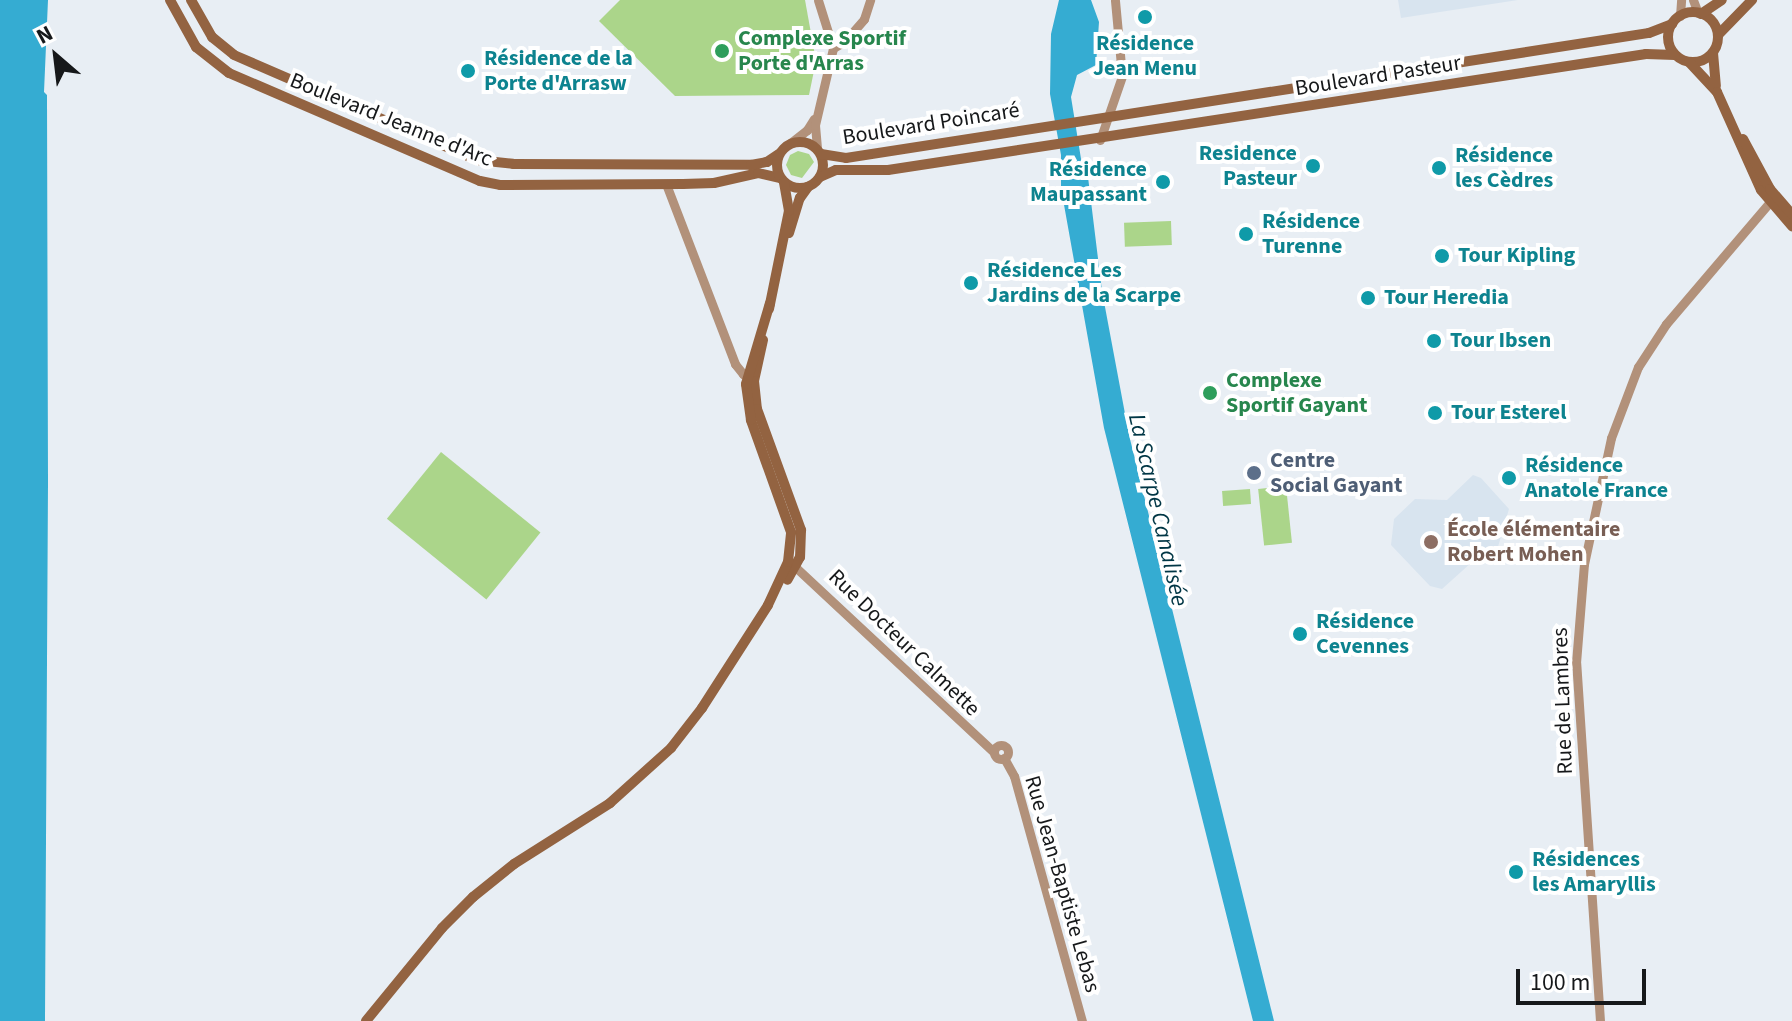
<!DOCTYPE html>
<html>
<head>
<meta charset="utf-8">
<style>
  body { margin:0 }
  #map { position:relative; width:1792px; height:1021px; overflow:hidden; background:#e8eef4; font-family:"Source Sans 3",sans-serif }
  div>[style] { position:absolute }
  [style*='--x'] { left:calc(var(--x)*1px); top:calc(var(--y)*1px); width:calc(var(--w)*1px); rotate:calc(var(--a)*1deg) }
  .built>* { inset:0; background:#d8e4ef }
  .green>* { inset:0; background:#abd58a; transform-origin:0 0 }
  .water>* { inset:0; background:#35acd2 }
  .tertiary>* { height:9px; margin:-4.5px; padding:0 4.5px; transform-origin:4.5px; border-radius:4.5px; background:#b2917a }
  .tertiary>.ring { margin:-4.5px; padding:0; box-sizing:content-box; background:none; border:9px solid #b2917a; border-radius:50% }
  .secondary>* { height:10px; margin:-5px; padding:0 5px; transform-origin:5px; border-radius:5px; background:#936341 }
  .secondary>.ring { margin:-5px; padding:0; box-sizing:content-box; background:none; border:10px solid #936341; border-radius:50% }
  .dots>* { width:22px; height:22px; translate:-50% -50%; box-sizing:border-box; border:4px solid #fff; border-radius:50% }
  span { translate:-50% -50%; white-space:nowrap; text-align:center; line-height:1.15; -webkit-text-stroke:8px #fff; paint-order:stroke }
  .leisure-label { font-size:22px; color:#27864d; font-weight:700 }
  .left { translate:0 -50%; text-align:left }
  .culture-label { font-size:22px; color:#0d838f; font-weight:700 }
  .right { translate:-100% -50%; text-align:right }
  .street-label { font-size:22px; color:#16181a }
  .service-label { font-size:22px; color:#4e5e75; font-weight:700 }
  .education-label { font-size:22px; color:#785e54; font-weight:700 }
  .water-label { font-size:24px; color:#003645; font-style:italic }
  .north { position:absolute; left:16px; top:16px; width:80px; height:80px; -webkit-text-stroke:6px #fff; paint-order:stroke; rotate:332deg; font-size:22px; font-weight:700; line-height:32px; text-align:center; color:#16181a }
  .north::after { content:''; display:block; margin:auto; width:28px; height:36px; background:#16181a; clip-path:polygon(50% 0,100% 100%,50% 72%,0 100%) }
  .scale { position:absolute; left:1516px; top:969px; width:130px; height:36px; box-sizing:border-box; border:4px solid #16181a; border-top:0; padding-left:10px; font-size:24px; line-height:28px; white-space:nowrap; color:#16181a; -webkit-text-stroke:6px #fff; paint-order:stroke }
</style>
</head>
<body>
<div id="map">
  <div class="built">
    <i style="clip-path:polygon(1398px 0,1518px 0,1401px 18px)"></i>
    <i style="clip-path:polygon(1473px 475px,1481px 478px,1509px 509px,1493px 564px,1481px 554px,1442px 589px,1430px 586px,1391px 545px,1394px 519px,1415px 499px,1447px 500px)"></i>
  </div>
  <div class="green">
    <i style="clip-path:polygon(620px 0,805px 0,816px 61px,809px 95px,675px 96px,599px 21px)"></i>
    <i style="clip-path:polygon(798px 151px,809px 154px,814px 162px,802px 178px,791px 175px,786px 165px,790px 155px)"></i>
    <i style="left:1171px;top:221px;width:24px;height:47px;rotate:88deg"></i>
    <i style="left:441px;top:452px;width:128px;height:86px;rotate:39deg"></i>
    <i style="left:1286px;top:486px;width:57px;height:28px;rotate:84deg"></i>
    <i style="left:1250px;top:489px;width:15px;height:28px;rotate:86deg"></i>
  </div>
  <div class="water">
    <i style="clip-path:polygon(0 0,48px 0,44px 92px,47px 95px,48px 483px,45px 1021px,0 1021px)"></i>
    <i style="clip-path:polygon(1059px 0,1091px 0,1099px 22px,1096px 65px,1077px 75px,1071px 97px,1082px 165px,1088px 177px,1102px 291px,1129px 435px,1274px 1021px,1253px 1021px,1104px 428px,1061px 188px,1061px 155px,1050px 94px,1051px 34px)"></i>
  </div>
  <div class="tertiary">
    <i style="--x:1693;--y:0;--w:14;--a:69"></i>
    <i style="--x:1680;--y:16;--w:16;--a:-86"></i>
    <i style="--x:833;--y:48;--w:14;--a:-30"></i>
    <i style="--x:845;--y:41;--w:29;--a:-49"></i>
    <i style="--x:864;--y:19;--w:20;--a:-72"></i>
    <i style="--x:1100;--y:140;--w:68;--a:-71"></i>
    <i style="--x:1122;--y:76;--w:76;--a:-95.3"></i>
    <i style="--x:789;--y:144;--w:23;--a:-38"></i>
    <i style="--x:807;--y:130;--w:13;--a:-58"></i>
    <i style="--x:817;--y:148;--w:23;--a:-95"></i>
    <i style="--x:815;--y:125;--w:79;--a:-76.8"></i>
    <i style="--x:833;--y:48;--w:50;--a:-107.4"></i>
    <i style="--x:666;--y:184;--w:193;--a:69"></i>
    <i style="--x:735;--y:364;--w:13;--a:51"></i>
    <i style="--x:743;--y:374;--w:11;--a:0"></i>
    <i style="--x:791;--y:563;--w:277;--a:43"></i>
    <i class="ring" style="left:994px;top:745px;width:5px;height:5px"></i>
    <i style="--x:1004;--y:758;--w:21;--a:61"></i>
    <i style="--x:1014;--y:776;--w:254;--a:74.5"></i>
    <i style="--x:1600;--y:1021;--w:359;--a:-93.8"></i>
    <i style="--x:1576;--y:663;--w:99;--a:-85.4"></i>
    <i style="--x:1584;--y:564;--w:129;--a:-77.9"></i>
    <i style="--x:1611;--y:438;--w:76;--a:-69.2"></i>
    <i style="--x:1638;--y:367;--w:51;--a:-56.9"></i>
    <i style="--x:1666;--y:324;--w:168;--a:-49.6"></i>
  </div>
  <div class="secondary">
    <i style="--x:170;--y:0;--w:54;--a:61"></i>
    <i style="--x:196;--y:47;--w:42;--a:38.2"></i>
    <i style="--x:229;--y:73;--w:273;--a:23.3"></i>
    <i style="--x:480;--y:181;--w:20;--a:11"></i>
    <i style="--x:500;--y:185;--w:183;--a:-0.3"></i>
    <i style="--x:683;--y:184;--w:31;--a:-2"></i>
    <i style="--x:714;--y:183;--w:45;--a:-12.8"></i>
    <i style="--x:758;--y:173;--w:23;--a:13"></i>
    <i style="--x:191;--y:0;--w:43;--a:60.4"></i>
    <i style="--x:212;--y:37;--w:28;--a:39"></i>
    <i style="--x:234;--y:55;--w:265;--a:23.4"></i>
    <i style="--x:477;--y:160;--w:36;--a:6"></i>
    <i style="--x:513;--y:164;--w:238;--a:0.2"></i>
    <i style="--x:751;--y:165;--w:16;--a:-11"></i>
    <i style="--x:767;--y:162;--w:14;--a:-34"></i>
    <i class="ring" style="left:1668px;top:12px;width:40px;height:40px"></i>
    <i style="--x:1701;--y:14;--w:25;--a:-34"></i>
    <i style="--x:1718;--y:35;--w:49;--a:-45.8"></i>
    <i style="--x:1713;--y:53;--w:33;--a:85"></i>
    <i style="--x:1689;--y:62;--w:41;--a:47"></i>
    <i style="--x:1717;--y:92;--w:107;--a:65.8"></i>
    <i style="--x:1761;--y:190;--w:48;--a:49.3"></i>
    <i style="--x:1743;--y:139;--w:57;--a:61.6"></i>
    <i style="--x:1770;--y:189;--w:33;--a:49"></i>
    <i class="ring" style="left:777px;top:142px;width:36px;height:36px"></i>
    <i style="--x:821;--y:154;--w:25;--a:9"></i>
    <i style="--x:846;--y:158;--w:813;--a:-8.85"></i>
    <i style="--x:1649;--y:33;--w:25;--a:-21"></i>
    <i style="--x:820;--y:177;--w:17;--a:-24"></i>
    <i style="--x:836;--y:170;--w:52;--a:0"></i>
    <i style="--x:888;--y:170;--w:767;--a:-8.7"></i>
    <i style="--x:1646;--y:54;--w:29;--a:2"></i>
    <i style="--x:789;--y:233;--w:37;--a:-73"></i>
    <i style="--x:800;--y:198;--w:14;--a:-54"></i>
    <i style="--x:769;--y:309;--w:100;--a:-78.5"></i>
    <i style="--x:789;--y:211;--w:29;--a:-100"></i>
    <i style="--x:763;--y:340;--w:42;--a:102.4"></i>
    <i style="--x:754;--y:381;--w:28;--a:84"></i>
    <i style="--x:757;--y:409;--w:129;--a:70"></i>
    <i style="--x:801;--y:530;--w:27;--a:92"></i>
    <i style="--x:800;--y:557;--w:26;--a:119"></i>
    <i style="--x:366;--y:1021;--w:120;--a:-50.7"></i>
    <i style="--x:442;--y:928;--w:44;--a:-45"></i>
    <i style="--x:473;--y:897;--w:53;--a:-38.8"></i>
    <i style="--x:514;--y:864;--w:114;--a:-32.4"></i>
    <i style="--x:610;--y:803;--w:82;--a:-42"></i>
    <i style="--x:671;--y:748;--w:51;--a:-52.2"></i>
    <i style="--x:702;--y:708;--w:122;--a:-57.3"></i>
    <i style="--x:768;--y:605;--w:47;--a:-65.1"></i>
    <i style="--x:788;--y:562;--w:30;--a:-84"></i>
    <i style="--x:791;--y:532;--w:119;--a:-109.7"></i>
    <i style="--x:751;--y:420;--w:36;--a:-98"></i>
    <i style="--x:746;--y:384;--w:84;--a:-73.5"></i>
  </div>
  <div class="dots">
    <i style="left:1145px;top:17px;background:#0f9aa8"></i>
    <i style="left:722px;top:51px;background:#2e9e5b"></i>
    <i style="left:468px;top:71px;background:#0f9aa8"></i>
    <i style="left:1313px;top:166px;background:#0f9aa8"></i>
    <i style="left:1439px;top:168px;background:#0f9aa8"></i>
    <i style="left:1163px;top:182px;background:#0f9aa8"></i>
    <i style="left:1246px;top:234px;background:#0f9aa8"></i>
    <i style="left:1442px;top:256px;background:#0f9aa8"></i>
    <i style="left:971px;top:283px;background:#0f9aa8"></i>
    <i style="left:1368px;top:298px;background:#0f9aa8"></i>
    <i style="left:1434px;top:341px;background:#0f9aa8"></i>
    <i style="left:1210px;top:393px;background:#2e9e5b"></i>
    <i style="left:1435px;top:413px;background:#0f9aa8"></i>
    <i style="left:1254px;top:473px;background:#5c6f8a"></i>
    <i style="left:1509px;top:478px;background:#0f9aa8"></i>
    <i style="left:1431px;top:542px;background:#8d6e63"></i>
    <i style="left:1300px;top:634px;background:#0f9aa8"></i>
    <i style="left:1516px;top:872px;background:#0f9aa8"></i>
  </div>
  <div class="leisure-label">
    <span class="left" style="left:738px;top:51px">Complexe Sportif<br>Porte d'Arras</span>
    <span class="left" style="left:1226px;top:393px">Complexe<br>Sportif Gayant</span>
  </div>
  <div class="culture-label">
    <span style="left:1145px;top:56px">Résidence<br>Jean Menu</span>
    <span class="left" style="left:484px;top:71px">Résidence de la<br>Porte d'Arrasw</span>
    <span class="right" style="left:1297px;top:166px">Residence<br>Pasteur</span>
    <span class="left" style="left:1455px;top:168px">Résidence<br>les Cèdres</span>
    <span class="right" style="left:1147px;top:182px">Résidence<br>Maupassant</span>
    <span class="left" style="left:1262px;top:234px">Résidence<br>Turenne</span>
    <span class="left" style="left:1458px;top:256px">Tour Kipling</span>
    <span class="left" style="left:987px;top:283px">Résidence Les<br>Jardins de la Scarpe</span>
    <span class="left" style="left:1384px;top:298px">Tour Heredia</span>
    <span class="left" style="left:1450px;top:341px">Tour Ibsen</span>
    <span class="left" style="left:1451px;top:413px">Tour Esterel</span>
    <span class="left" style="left:1525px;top:478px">Résidence<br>Anatole France</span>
    <span class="left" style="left:1316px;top:634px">Résidence<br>Cevennes</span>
    <span class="left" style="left:1532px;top:872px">Résidences<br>les Amaryllis</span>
  </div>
  <div class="street-label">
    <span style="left:1378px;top:76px;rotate:-9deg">Boulevard Pasteur</span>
    <span style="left:391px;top:120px;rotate:22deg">Boulevard Jeanne d'Arc</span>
    <span style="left:931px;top:124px;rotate:-9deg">Boulevard Poincaré</span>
    <span style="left:904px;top:643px;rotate:44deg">Rue Docteur Calmette</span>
    <span style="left:1563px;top:701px;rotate:-92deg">Rue de Lambres</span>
    <span style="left:1062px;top:884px;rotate:74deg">Rue Jean-Baptiste Lebas</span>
  </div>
  <div class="service-label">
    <span class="left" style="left:1270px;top:473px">Centre<br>Social Gayant</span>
  </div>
  <div class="education-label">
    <span class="left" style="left:1447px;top:542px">École élémentaire<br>Robert Mohen</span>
  </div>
  <div class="water-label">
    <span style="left:1158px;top:510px;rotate:77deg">La Scarpe Canalisée</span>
  </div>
  <div class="north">N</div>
  <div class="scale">100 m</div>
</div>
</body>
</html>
